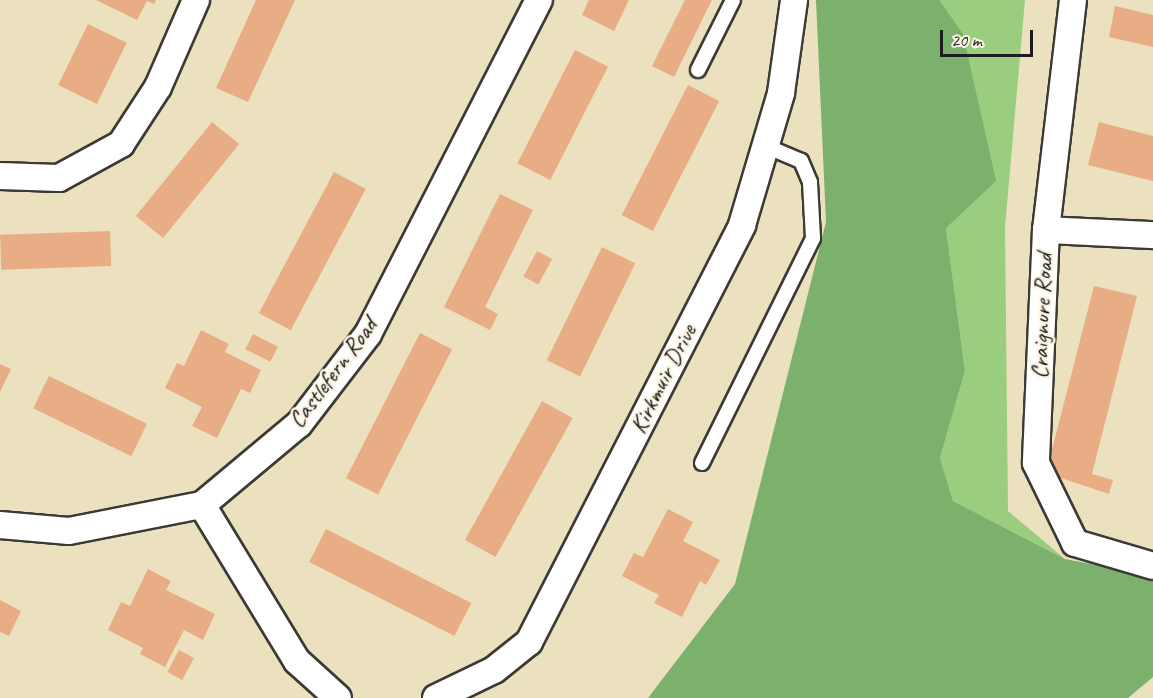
<!DOCTYPE html>
<html>
<head>
<meta charset="utf-8">
<style>
  body { margin:0 }
  #map { position:relative; width:1153px; height:698px; overflow:hidden; background:#ece1bf; font-family:Caveat,sans-serif }
  div>[style] { position:absolute }
  [style*='--x'] { left:calc(var(--x)*1px); top:calc(var(--y)*1px); width:calc(var(--w)*1px); rotate:calc(var(--a)*1deg) }
  .green>* { inset:0; background:#9acd7e }
  .forest>* { inset:0; background:#7bb06d }
  .building>* { inset:0; background:#e8ad85; transform-origin:0 0 }
  .roads { filter:drop-shadow(2px 0 #3b3a34) drop-shadow(-2px 0 #3b3a34) drop-shadow(0 2px #3b3a34) drop-shadow(0 -2px #3b3a34) }
  .service>* { height:14px; margin:-7px; padding:0 7px; transform-origin:7px; border-radius:7px; background:#fff }
  .minor>* { height:26px; margin:-13px; padding:0 13px; transform-origin:13px; border-radius:13px; background:#fff }
  span { translate:-50% -50%; white-space:nowrap; text-align:center; line-height:1.15; -webkit-text-stroke:5px #fcf5e5; paint-order:stroke }
  .street-label { font-size:24px; color:#1c1c1c }
  .scale { position:absolute; left:940px; top:30px; width:93px; height:27px; box-sizing:border-box; border:3px solid #1c1c1c; border-top:0; padding-left:8px; font-size:18px; line-height:21px; white-space:nowrap; color:#1c1c1c; -webkit-text-stroke:4px #fcf5e5; paint-order:stroke }
</style>
</head>
<body>
<div id="map">
  <div class="green">
    <i style="clip-path:polygon(939px 0,1025px 0,1005px 227px,1008px 511px,1065px 559px,953px 501px,940px 458px,965px 371px,946px 228px)"></i>
  </div>
  <div class="forest">
    <i style="clip-path:polygon(816px 0,939px 0,963px 34px,996px 181px,946px 228px,965px 371px,940px 458px,953px 501px,1065px 559px,1153px 576px,1153px 677px,1128px 698px,648px 698px,735px 584px,826px 222px)"></i>
  </div>
  <div class="building">
    <i style="clip-path:polygon(96px 0,156px 0,154px 4px,147px 1px,137px 20px)"></i>
    <i style="clip-path:polygon(256px 0,295px 0,248px 102px,216px 88px)"></i>
    <i style="clip-path:polygon(589px 0,629px 0,614px 31px,582px 15px)"></i>
    <i style="clip-path:polygon(685px 0,712px 0,674px 77px,652px 66px)"></i>
    <i style="clip-path:polygon(1115px 6px,1153px 15px,1153px 47px,1109px 37px)"></i>
    <i style="left:88px;top:24px;width:43px;height:68px;rotate:26deg"></i>
    <i style="left:575px;top:50px;width:37px;height:127px;rotate:27deg"></i>
    <i style="left:688px;top:85px;width:35px;height:146px;rotate:27deg"></i>
    <i style="left:212px;top:122px;width:35px;height:121px;rotate:39deg"></i>
    <i style="clip-path:polygon(1099px 122px,1153px 136px,1153px 181px,1088px 165px)"></i>
    <i style="left:334px;top:172px;width:36px;height:160px;rotate:28deg"></i>
    <i style="clip-path:polygon(500px 194px,533px 210px,485px 307px,498px 314px,490px 330px,444px 307px)"></i>
    <i style="left:110px;top:231px;width:35px;height:110px;rotate:88deg"></i>
    <i style="left:602px;top:247px;width:37px;height:126px;rotate:26deg"></i>
    <i style="left:537px;top:251px;width:17px;height:29px;rotate:28deg"></i>
    <i style="clip-path:polygon(1094px 286px,1137px 296px,1092px 474px,1113px 480px,1109px 494px,1046px 473px)"></i>
    <i style="clip-path:polygon(201px 330px,229px 344px,225px 352px,261px 370px,250px 393px,241px 389px,217px 438px,192px 426px,202px 407px,165px 388px,177px 363px,184px 366px)"></i>
    <i style="left:420px;top:333px;width:36px;height:163px;rotate:27deg"></i>
    <i style="left:253px;top:334px;width:28px;height:17px;rotate:27deg"></i>
    <i style="clip-path:polygon(0 364px,11px 369px,0 392px)"></i>
    <i style="left:49px;top:376px;width:109px;height:36px;rotate:26deg"></i>
    <i style="left:542px;top:401px;width:35px;height:159px;rotate:29deg"></i>
    <i style="clip-path:polygon(668px 509px,693px 522px,683px 541px,720px 560px,706px 585px,700px 581px,682px 617px,654px 603px,659px 595px,622px 576px,634px 553px,643px 557px)"></i>
    <i style="left:326px;top:529px;width:163px;height:37px;rotate:27deg"></i>
    <i style="clip-path:polygon(148px 569px,171px 581px,166px 590px,215px 614px,203px 640px,184px 630px,165px 667px,140px 654px,143px 648px,108px 630px,121px 602px,130px 606px)"></i>
    <i style="clip-path:polygon(0 600px,21px 611px,9px 636px,0 632px)"></i>
    <i style="left:179px;top:650px;width:17px;height:25px;rotate:28deg"></i>
  </div>
  <div class="roads">
    <div class="service">
      <i style="--x:698;--y:70;--w:78;--a:-63.4"></i>
      <i style="--x:702;--y:463;--w:251;--a:-63.7"></i>
      <i style="--x:813;--y:238;--w:56;--a:-93.1"></i>
      <i style="--x:810;--y:182;--w:23;--a:-113"></i>
      <i style="--x:801;--y:161;--w:39;--a:-157"></i>
    </div>
    <div class="minor">
      <i style="--x:1073;--y:0;--w:232;--a:96.7"></i>
      <i style="--x:1046;--y:230;--w:233;--a:92.5"></i>
      <i style="--x:1036;--y:463;--w:89;--a:64"></i>
      <i style="--x:1075;--y:543;--w:81;--a:16.4"></i>
      <i style="--x:0;--y:176;--w:59;--a:1.9"></i>
      <i style="--x:59;--y:178;--w:71;--a:-28.7"></i>
      <i style="--x:121;--y:144;--w:68;--a:-57"></i>
      <i style="--x:158;--y:87;--w:95;--a:-66.4"></i>
      <i style="--x:1046;--y:230;--w:107;--a:2.7"></i>
      <i style="--x:202;--y:505;--w:183;--a:58.7"></i>
      <i style="--x:297;--y:661;--w:55;--a:42.1"></i>
      <i style="--x:0;--y:525;--w:69;--a:5"></i>
      <i style="--x:69;--y:531;--w:136;--a:-11.1"></i>
      <i style="--x:202;--y:505;--w:126;--a:-39.9"></i>
      <i style="--x:299;--y:424;--w:113;--a:-52.5"></i>
      <i style="--x:368;--y:334;--w:375;--a:-62.9"></i>
      <i style="--x:436;--y:698;--w:64;--a:-25.8"></i>
      <i style="--x:494;--y:670;--w:45;--a:-38.7"></i>
      <i style="--x:529;--y:642;--w:468;--a:-62.9"></i>
      <i style="--x:742;--y:225;--w:138;--a:-73.5"></i>
      <i style="--x:781;--y:93;--w:94;--a:-82"></i>
    </div>
  </div>
  <div class="street-label">
    <span style="left:1042px;top:316px;rotate:-88deg">Craignure Road</span>
    <span style="left:333px;top:373px;rotate:-53deg">Castlefern Road</span>
    <span style="left:663px;top:379px;rotate:-63deg">Kirkmuir Drive</span>
  </div>
  <div class="scale">20 m</div>
</div>
</body>
</html>
